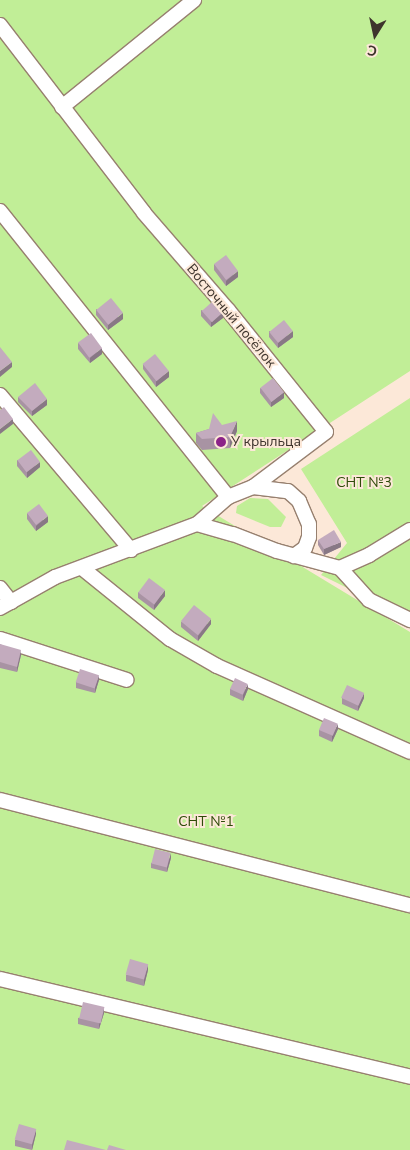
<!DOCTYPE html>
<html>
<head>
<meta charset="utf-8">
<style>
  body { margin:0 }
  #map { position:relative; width:410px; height:1150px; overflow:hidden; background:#fce8d8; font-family:"Nunito Sans",sans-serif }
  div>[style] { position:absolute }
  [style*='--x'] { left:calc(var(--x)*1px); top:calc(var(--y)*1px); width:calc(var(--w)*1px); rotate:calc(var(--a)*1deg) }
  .green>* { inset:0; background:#c1ee97 }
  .roads { filter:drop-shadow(1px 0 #97806f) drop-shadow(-1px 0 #97806f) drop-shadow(0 1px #97806f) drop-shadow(0 -1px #97806f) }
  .minor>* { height:14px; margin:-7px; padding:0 7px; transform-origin:7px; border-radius:7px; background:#fff }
  .wall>* { inset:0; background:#a893a3 }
  .shaded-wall>* { inset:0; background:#887885 }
  .building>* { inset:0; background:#c3abbe; transform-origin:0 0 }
  .dots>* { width:14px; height:14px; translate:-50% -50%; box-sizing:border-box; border:2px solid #fce8d8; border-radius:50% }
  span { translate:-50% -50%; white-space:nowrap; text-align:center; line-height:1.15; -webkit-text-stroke:4px #fce8d8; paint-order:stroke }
  .street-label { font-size:14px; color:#3e342d }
  .poi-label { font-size:14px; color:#3e342d }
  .left { translate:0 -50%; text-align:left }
  .park-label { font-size:14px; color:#2f4b09 }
  .north { position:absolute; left:350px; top:10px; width:50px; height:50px; -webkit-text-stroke:4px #fce8d8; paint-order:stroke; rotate:190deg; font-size:14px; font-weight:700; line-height:20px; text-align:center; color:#3e342d }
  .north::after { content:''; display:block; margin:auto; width:18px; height:22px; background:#3e342d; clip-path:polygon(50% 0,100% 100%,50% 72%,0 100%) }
</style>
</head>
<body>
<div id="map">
  <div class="green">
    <i style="clip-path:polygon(0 0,410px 0,410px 371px,202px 506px,410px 632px,410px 1150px,0 1150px)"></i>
    <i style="clip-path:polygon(410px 398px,410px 619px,321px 575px,347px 543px,301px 469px)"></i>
    <i style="clip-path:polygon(250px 498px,268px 499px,286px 517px,281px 527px,270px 527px,236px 513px,237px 506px)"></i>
  </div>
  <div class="roads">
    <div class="minor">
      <i style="--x:0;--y:25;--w:237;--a:52.5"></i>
      <i style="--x:144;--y:213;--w:128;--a:49.1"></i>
      <i style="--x:228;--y:310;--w:156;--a:51.2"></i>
      <i style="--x:326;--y:432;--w:91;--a:143"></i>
      <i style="--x:253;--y:487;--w:27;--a:158"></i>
      <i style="--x:62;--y:107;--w:170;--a:-39"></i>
      <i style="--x:0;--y:211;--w:366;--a:51.4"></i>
      <i style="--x:228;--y:497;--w:41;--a:138.9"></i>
      <i style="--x:0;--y:395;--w:203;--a:49.8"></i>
      <i style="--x:253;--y:487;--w:35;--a:7"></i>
      <i style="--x:288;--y:491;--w:15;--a:42"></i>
      <i style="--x:299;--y:501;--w:25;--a:67"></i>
      <i style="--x:309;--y:524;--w:13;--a:90"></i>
      <i style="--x:309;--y:537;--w:12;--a:110"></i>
      <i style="--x:305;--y:548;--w:14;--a:144"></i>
      <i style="--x:82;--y:568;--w:113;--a:38.9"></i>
      <i style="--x:170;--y:639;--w:54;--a:29.9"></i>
      <i style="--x:217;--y:666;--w:211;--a:24"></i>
      <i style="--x:340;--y:568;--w:43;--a:47.8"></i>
      <i style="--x:369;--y:600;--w:46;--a:26"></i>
      <i style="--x:0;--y:588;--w:18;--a:52"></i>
      <i style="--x:0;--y:608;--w:63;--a:-29.4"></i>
      <i style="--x:55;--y:577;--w:152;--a:-20.5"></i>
      <i style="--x:197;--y:524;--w:37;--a:16"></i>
      <i style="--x:233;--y:534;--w:47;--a:21.1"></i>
      <i style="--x:277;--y:551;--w:65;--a:15.1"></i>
      <i style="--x:340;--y:568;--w:32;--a:-24"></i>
      <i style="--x:369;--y:555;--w:48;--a:-31.4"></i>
      <i style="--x:0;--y:639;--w:133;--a:17.9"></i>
      <i style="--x:0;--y:800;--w:423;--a:14.4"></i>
      <i style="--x:0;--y:979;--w:422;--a:13.4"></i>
    </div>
  </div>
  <div class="wall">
    <i style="clip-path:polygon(214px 264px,238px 277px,226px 286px,214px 270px)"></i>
    <i style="clip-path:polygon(96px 309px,123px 319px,108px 330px,96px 315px)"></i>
    <i style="clip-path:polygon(201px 310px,223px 318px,211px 327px,201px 316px)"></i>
    <i style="clip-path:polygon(269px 331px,293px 337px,278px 348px,269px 337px)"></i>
    <i style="clip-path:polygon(78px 343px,102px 354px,90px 363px,78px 349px)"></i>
    <i style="clip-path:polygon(143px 364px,169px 377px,156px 387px,143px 369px)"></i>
    <i style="clip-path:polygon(260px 388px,284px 398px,271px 407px,260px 393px)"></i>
    <i style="clip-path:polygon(18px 397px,47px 405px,32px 416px,18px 402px)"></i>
    <i style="clip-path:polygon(222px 425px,237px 431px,230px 448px,202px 450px,196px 443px,196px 433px)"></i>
    <i style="clip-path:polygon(17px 460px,40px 467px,27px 478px,17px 466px)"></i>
    <i style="clip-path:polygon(27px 513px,48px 522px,36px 531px,27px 519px)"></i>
    <i style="clip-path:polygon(318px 540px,341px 547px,324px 555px,318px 545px)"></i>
    <i style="clip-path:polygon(138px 592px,165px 596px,154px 610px,138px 598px)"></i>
    <i style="clip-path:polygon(181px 622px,211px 624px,198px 641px,181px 627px)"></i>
    <i style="clip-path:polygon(0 644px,21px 655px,17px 672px,0 668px)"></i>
    <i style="clip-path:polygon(99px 680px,95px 693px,76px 688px,76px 682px)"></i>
    <i style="clip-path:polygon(230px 689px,248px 689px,243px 701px,230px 695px)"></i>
    <i style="clip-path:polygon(342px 698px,364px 698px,358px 711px,342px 704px)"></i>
    <i style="clip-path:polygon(338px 729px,332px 742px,319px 736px,319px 730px)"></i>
    <i style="clip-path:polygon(171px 858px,167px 872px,151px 868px,151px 863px)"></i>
    <i style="clip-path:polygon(148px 970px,144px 986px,126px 981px,126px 975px)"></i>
    <i style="clip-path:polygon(104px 1013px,99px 1029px,78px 1024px,78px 1018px)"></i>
    <i style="clip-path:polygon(36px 1134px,32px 1150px,15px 1146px,15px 1140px)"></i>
  </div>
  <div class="shaded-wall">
    <i style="clip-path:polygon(238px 271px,238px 277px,226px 286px,226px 281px)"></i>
    <i style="clip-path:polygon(223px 312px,223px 318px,211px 327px,211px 322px)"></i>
    <i style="clip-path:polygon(123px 313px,123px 319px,108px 330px,108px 325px)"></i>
    <i style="clip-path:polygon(293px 331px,293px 337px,278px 348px,278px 343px)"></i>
    <i style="clip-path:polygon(102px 348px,102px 354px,90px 363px,90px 358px)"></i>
    <i style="clip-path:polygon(12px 362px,12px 367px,0 377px,0 371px)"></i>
    <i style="clip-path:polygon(169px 371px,169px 377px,156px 387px,156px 381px)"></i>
    <i style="clip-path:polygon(284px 392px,284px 398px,271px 407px,271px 402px)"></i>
    <i style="clip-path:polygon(47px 399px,47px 405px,32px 416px,32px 411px)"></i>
    <i style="clip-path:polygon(13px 419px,13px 424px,0 434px,0 429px)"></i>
    <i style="clip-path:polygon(237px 421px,237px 431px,230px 448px,230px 437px)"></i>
    <i style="clip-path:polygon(40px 462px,40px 467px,27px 478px,27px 472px)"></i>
    <i style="clip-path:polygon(48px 516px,48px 522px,36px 531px,36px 526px)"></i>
    <i style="clip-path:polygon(341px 542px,341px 547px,324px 555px,324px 549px)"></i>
    <i style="clip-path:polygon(165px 590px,165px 596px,154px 610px,154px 605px)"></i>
    <i style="clip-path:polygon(211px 619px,211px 624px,198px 641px,198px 636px)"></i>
    <i style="clip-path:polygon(21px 650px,21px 655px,17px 672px,17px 667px)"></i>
    <i style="clip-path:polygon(99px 675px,99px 680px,95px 693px,95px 687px)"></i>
    <i style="clip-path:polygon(248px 684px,248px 689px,243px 701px,243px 695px)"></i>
    <i style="clip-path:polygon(364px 693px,364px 698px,358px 711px,358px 706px)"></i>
    <i style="clip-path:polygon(338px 724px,338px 729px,332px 742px,332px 736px)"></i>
    <i style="clip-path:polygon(171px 853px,171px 858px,167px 872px,167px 867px)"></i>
    <i style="clip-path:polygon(148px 964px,148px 970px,144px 986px,144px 980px)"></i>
    <i style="clip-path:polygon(104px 1007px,104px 1013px,99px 1029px,99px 1024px)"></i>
    <i style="clip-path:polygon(36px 1129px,36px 1134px,32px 1150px,32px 1145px)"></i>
  </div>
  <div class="building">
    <i style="left:226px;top:255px;width:20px;height:15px;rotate:53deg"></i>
    <i style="left:111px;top:298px;width:19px;height:19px;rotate:51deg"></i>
    <i style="left:213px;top:301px;width:15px;height:15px;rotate:48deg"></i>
    <i style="left:284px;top:320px;width:14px;height:19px;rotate:51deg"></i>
    <i style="left:91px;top:333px;width:19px;height:16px;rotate:54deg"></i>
    <i style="clip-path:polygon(0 347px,12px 362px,0 371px)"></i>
    <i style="left:155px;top:354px;width:22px;height:16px;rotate:51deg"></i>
    <i style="left:273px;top:378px;width:18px;height:16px;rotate:52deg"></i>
    <i style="clip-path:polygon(35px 383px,47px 399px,32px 411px,18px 397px)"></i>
    <i style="clip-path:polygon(4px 407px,13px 419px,0 429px,0 410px)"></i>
    <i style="clip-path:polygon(213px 413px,222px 425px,237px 421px,230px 437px,202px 439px,196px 433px,209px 429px)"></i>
    <i style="left:31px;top:450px;width:15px;height:17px;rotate:53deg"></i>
    <i style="left:39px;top:504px;width:15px;height:15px;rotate:53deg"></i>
    <i style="clip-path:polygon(334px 530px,341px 542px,324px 549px,318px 540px)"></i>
    <i style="left:149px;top:578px;width:20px;height:18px;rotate:37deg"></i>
    <i style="left:194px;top:605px;width:22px;height:21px;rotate:39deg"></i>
    <i style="clip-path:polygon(0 644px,21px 650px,17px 667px,0 662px)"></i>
    <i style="left:80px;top:669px;width:20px;height:14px;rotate:18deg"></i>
    <i style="left:235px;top:678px;width:14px;height:12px;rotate:25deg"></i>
    <i style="left:347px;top:685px;width:19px;height:14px;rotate:25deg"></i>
    <i style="left:324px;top:718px;width:15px;height:13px;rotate:23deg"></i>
    <i style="left:155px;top:849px;width:16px;height:15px;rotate:14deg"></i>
    <i style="left:130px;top:959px;width:19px;height:16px;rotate:16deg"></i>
    <i style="left:83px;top:1002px;width:22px;height:17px;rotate:13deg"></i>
    <i style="left:19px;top:1124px;width:18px;height:16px;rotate:16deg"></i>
    <i style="clip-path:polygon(67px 1140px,106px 1150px,64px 1150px)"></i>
    <i style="clip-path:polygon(109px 1145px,126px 1150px,107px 1150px)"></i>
  </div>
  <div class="dots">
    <i style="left:221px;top:442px;background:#8c2388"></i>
  </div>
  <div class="street-label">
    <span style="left:231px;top:316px;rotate:50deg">Восточный посёлок</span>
  </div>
  <div class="poi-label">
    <span class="left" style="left:231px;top:442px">У крыльца</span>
  </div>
  <div class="park-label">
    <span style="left:364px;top:483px">СНТ №3</span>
    <span style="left:206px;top:822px">СНТ №1</span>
  </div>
  <div class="north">С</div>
</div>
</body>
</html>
